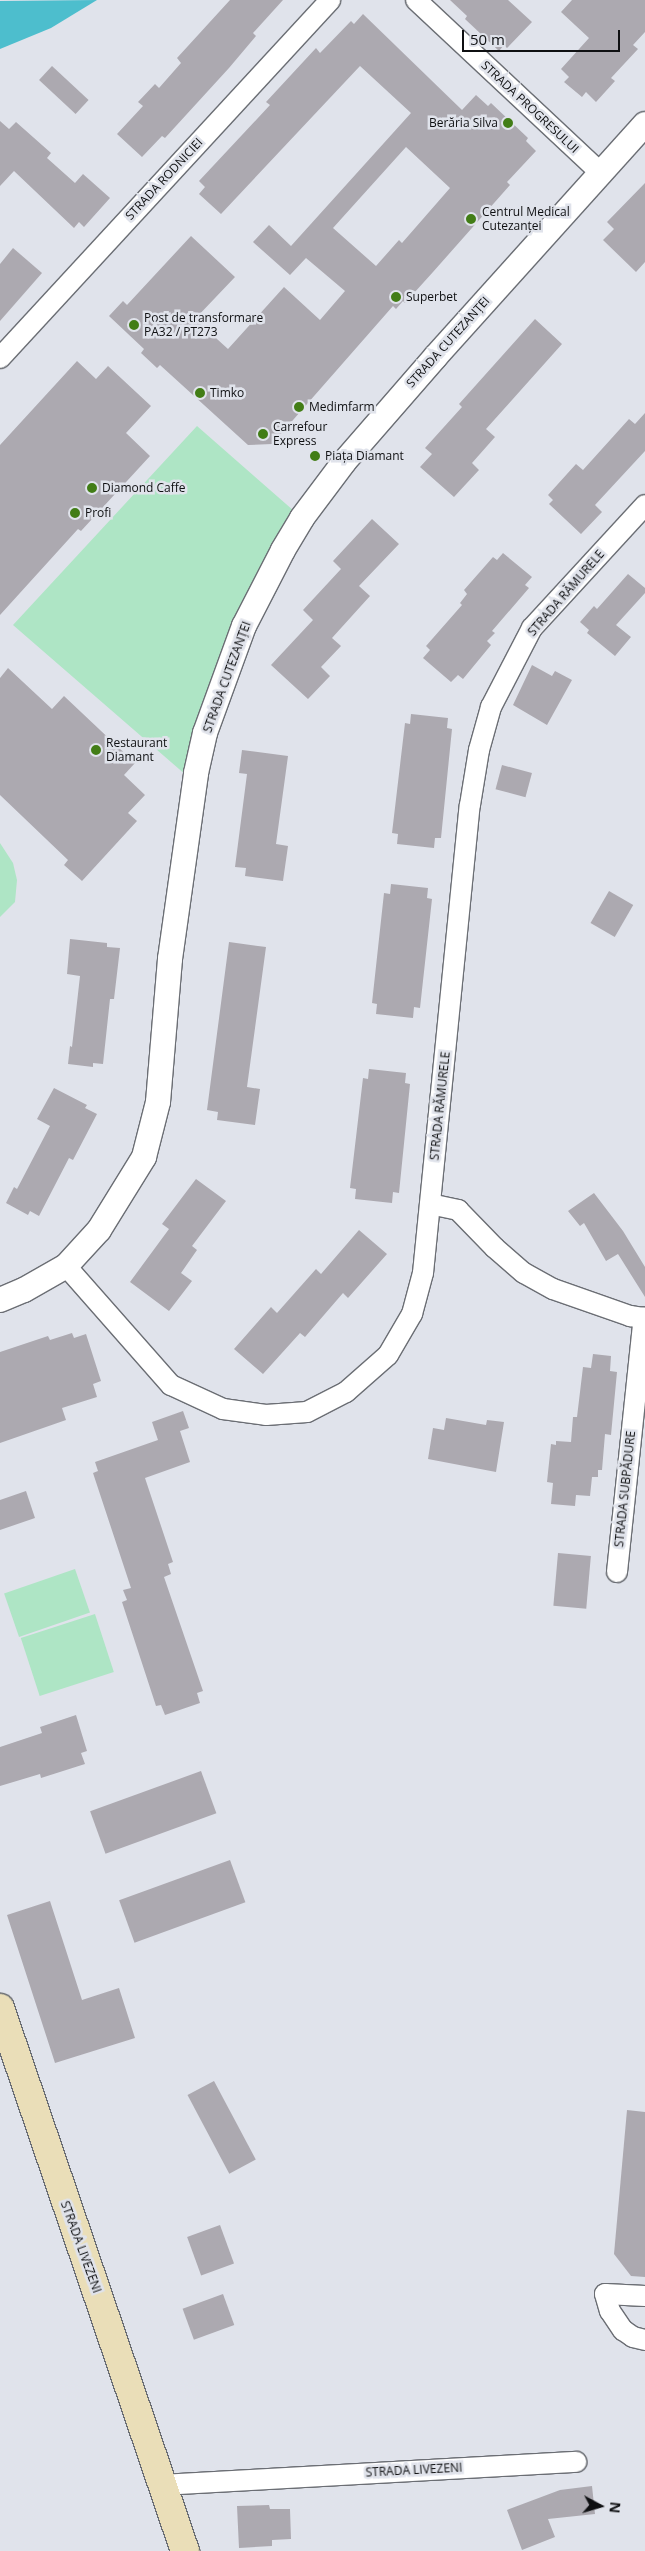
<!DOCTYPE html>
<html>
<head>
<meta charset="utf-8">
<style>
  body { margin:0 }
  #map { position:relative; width:645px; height:2551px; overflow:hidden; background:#e0e3eb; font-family:"Open Sans",sans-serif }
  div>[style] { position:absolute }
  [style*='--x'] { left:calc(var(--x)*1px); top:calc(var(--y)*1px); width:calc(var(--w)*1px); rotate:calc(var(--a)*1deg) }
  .green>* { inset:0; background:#aee5c5; transform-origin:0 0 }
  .water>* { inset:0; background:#4dbecd }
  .building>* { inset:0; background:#aca9b0; transform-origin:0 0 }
  .roads { filter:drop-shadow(1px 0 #6b6e74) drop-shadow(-1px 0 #6b6e74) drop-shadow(0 1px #6b6e74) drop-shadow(0 -1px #6b6e74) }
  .minor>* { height:20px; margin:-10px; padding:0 10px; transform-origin:10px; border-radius:10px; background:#fff }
  .tertiary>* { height:24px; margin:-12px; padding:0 12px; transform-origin:12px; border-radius:12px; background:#fff }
  .secondary>* { height:28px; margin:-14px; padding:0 14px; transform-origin:14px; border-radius:14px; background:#eadeb8 }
  .dots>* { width:14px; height:14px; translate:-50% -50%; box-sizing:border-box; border:2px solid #e0e3eb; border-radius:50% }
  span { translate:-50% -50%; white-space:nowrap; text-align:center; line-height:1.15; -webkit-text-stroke:5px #e0e3eb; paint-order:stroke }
  .street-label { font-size:12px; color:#0f1012 }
  .poi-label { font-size:12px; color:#0f1012 }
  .right { translate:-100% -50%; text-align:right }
  .left { translate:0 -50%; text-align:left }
  .north { position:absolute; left:575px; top:2481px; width:50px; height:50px; -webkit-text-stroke:4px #e0e3eb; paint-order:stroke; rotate:96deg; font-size:14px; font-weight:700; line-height:20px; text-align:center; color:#0f1012 }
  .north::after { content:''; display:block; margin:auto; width:18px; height:22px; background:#0f1012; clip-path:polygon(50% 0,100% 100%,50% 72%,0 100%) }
  .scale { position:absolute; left:462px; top:30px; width:158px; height:22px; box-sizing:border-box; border:2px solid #0f1012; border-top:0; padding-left:6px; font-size:15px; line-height:18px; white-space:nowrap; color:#0f1012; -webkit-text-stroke:4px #e0e3eb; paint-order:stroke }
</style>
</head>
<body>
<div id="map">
  <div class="green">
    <i style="clip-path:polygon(197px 426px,302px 518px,283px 550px,194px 782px,13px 625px)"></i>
    <i style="clip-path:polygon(0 843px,13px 863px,17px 880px,15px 902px,0 917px)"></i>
    <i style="left:75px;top:1569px;width:46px;height:75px;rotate:71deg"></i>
    <i style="left:95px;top:1614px;width:61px;height:78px;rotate:72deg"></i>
  </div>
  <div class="water">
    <i style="clip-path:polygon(97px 0,51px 28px,0 49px,0 1px)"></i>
  </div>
  <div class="building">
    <i style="clip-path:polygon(230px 0,283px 0,253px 33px,256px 36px,229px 68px,165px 138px,162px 136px,142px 157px,117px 134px,143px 106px,138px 102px,155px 84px,159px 88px,181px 63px,177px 58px)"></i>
    <i style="clip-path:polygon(450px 0,508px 0,532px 22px,507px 48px,504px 45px,499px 51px,465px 19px,467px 16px)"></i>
    <i style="clip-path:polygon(572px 0,645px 0,645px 32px,633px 45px,638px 49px,611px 78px,615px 81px,596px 102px,586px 92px,582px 97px,564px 82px,569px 77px,561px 69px,589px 38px,561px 12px)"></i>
    <i style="clip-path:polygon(evenodd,363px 14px,462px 110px,476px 95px,488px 106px,491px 103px,528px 138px,526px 141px,536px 151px,507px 182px,510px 185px,433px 272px,405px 303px,403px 301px,396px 309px,393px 306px,272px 444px,248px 445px,160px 365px,157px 368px,141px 353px,144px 349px,109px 316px,123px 301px,127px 305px,191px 236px,235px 277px,195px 319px,228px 349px,284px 287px,320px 320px,345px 291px,306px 258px,290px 275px,253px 242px,269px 225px,291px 246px,411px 113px,360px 66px,221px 214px,199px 194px,205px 187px,199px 181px,270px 105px,266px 102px,316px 48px,320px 53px,351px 21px,354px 24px,363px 14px,406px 147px,450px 188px,402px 243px,399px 240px,376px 266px,333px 228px,406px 147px)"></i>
    <i style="left:52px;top:66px;width:50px;height:19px;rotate:43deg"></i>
    <i style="clip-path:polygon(0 121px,9px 129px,16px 122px,51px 153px,47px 158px,75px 183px,83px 174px,110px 198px,84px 227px,79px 222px,74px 228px,14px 171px,0 186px)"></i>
    <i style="clip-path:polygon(645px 183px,645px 262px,636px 272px,603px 240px,614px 229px,607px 222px)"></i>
    <i style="clip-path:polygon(13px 248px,42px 273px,0 321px,0 264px)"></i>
    <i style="clip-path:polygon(535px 319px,562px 344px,486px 429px,495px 437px,472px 463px,479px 470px,454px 497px,420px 467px,432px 454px,425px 448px,462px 407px,459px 404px)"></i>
    <i style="clip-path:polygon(77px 361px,96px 379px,108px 366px,151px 406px,126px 433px,150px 456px,81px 531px,78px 529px,0 615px,0 445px)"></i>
    <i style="clip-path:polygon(645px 413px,645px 451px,595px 505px,602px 512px,581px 534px,549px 504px,553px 500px,548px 495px,576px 464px,583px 470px,629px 419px,635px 424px)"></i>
    <i style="clip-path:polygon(372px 519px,399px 544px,359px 586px,370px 596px,332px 638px,341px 646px,321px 667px,330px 676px,308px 699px,271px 665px,313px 620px,303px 610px,341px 569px,333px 561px)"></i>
    <i style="clip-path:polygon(503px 553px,532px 577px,525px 585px,529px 588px,492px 631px,495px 633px,487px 641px,491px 645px,463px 679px,458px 675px,451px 682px,423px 658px,430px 650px,426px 646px,462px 605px,460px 603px,467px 594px,464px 590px,493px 557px,497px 560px)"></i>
    <i style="clip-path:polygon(628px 574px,645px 588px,645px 593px,616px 625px,631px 637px,615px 656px,587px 633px,589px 630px,580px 622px,594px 606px,597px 609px)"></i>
    <i style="clip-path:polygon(532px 665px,552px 676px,555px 671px,572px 680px,547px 725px,513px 705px)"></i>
    <i style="clip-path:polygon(8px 668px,52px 709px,64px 696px,135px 763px,124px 775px,145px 795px,128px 813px,137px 821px,82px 881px,64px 865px,68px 860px,0 795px,0 678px)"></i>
    <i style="clip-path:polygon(411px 714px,448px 718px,447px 728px,452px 729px,441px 838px,435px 838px,434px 848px,397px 844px,398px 834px,392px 833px,405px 723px,410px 724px)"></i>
    <i style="clip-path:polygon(242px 750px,288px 756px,276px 844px,288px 846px,283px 881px,245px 876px,246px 868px,235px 867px,247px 774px,239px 773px)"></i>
    <i style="left:502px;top:765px;width:31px;height:25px;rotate:15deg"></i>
    <i style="clip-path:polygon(391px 884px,428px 888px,427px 898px,432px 899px,420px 1008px,414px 1007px,413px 1018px,376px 1014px,377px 1004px,372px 1003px,384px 893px,390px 894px)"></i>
    <i style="left:609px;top:891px;width:28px;height:37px;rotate:30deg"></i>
    <i style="clip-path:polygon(70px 939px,107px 943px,107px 947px,120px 948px,114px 999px,110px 999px,103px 1064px,93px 1063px,93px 1067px,68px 1064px,70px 1046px,72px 1047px,80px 976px,67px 974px)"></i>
    <i style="clip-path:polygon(229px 942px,266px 947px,247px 1087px,260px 1089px,255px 1125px,217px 1120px,218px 1112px,207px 1110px)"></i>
    <i style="clip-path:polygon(369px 1069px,406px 1073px,405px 1083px,410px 1084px,399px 1193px,393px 1192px,392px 1203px,355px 1199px,356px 1189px,350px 1188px,363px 1078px,368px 1079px)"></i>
    <i style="clip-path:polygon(54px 1088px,87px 1105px,85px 1108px,97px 1114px,73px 1160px,69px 1158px,39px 1216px,30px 1211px,28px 1215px,6px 1203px,14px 1187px,17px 1189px,50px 1126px,37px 1119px)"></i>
    <i style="clip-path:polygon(196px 1179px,226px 1201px,192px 1246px,197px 1250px,181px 1273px,192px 1281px,169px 1311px,130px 1282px,169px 1229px,162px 1224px)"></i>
    <i style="clip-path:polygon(594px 1193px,623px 1231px,645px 1267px,645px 1297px,618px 1254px,606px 1261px,584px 1223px,580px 1226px,568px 1211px)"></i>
    <i style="clip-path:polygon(359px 1230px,387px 1254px,348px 1298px,343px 1293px,305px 1337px,300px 1333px,263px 1374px,234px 1349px,271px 1307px,277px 1313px,316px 1269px,321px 1274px)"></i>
    <i style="clip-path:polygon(72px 1333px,74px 1338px,86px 1334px,101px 1381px,93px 1384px,97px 1397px,62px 1408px,66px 1420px,0 1443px,0 1352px,48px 1336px,50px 1340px)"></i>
    <i style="clip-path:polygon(593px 1354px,611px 1356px,610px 1371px,617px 1372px,611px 1435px,605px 1434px,602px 1470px,598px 1470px,598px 1477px,592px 1477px,590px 1496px,576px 1495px,575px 1506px,551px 1504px,553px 1483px,547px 1482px,551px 1444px,556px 1445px,556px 1441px,571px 1442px,573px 1417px,577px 1417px,583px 1367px,591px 1368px)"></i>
    <i style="clip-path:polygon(183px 1411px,189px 1428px,180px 1431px,190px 1462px,145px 1478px,173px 1562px,168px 1564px,171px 1574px,164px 1577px,203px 1691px,197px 1693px,200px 1703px,165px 1715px,161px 1705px,156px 1706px,122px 1602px,127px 1600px,123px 1590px,131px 1588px,93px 1473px,98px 1471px,95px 1462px,158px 1440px,152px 1422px)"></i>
    <i style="clip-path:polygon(446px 1418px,486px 1425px,487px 1420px,504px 1422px,496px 1472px,428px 1459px,433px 1428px,444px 1430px)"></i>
    <i style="clip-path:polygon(26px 1491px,35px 1518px,0 1530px,0 1500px)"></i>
    <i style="left:558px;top:1553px;width:33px;height:53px;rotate:5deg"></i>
    <i style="clip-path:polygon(76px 1715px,87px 1751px,81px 1753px,85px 1764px,41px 1778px,40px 1774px,0 1786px,0 1747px,42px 1733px,40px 1727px)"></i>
    <i style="left:201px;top:1771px;width:45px;height:118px;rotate:70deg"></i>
    <i style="left:230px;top:1860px;width:45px;height:118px;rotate:70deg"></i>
    <i style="clip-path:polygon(50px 1901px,82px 2000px,119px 1988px,135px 2038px,55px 2063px,7px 1915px)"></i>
    <i style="left:214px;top:2081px;width:89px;height:30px;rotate:62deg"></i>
    <i style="clip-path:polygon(627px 2110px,645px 2112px,645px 2277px,631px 2276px,614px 2254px)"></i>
    <i style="left:220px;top:2225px;width:41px;height:35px;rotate:70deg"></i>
    <i style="left:223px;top:2294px;width:33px;height:43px;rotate:70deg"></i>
    <i style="clip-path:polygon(592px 2486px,595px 2514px,548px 2519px,555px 2537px,522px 2550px,507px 2510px,560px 2490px)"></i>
    <i style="clip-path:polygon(269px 2505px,270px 2509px,290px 2509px,291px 2539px,272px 2540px,272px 2546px,239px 2548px,237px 2506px)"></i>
  </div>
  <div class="roads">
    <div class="minor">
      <i style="--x:416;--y:0;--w:253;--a:43.1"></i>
      <i style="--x:0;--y:358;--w:487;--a:-47.3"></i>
      <i style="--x:430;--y:1204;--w:29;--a:12"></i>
      <i style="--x:458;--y:1210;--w:53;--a:45.8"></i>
      <i style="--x:495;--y:1248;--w:38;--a:41"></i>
      <i style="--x:524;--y:1273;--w:33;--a:29"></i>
      <i style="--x:553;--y:1289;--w:82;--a:19.3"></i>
      <i style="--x:630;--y:1316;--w:15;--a:8"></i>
      <i style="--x:66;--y:1266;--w:159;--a:48.6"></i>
      <i style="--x:171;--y:1385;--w:57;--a:24.8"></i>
      <i style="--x:223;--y:1409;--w:43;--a:7.9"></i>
      <i style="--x:266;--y:1415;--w:41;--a:-4.2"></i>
      <i style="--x:307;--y:1412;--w:44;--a:-27.1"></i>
      <i style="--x:346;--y:1392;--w:56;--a:-41.4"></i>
      <i style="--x:388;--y:1355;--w:48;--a:-59.7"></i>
      <i style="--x:412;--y:1314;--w:42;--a:-75"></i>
      <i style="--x:423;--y:1273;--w:470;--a:-84.3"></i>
      <i style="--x:470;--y:805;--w:56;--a:-80.7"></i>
      <i style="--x:479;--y:750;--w:45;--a:-74.4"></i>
      <i style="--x:491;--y:707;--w:89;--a:-62.6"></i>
      <i style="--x:532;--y:628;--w:167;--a:-47.4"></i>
      <i style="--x:617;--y:1572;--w:256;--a:-84"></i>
      <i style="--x:645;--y:2296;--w:40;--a:-177.1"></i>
      <i style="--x:605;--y:2294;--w:18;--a:74"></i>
      <i style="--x:610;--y:2311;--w:23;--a:56"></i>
      <i style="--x:623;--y:2330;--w:12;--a:35"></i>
      <i style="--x:633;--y:2337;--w:12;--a:14"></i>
      <i style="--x:162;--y:2485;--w:415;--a:-3.2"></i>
    </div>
    <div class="tertiary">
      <i style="--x:0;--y:1300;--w:26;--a:-23"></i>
      <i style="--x:24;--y:1290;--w:48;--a:-29.7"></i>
      <i style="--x:66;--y:1266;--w:49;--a:-47.5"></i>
      <i style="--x:99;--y:1230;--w:86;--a:-58.3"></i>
      <i style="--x:144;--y:1157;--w:57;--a:-75.7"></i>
      <i style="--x:158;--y:1102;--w:144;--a:-85.2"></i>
      <i style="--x:170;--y:959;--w:188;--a:-82"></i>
      <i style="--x:196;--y:773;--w:41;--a:-77.3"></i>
      <i style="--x:205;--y:733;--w:114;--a:-70"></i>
      <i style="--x:244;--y:626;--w:85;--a:-62.8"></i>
      <i style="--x:283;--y:550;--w:37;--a:-59"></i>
      <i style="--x:302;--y:518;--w:70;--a:-53.1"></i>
      <i style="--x:344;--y:462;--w:140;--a:-49"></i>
      <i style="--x:436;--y:356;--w:312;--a:-48"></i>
    </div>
    <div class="secondary">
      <i style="--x:0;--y:2008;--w:574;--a:71.19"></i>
    </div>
  </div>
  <div class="dots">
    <i style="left:508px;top:123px;background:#427d16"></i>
    <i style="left:471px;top:219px;background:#427d16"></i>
    <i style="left:396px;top:297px;background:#427d16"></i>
    <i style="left:134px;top:325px;background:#427d16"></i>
    <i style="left:200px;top:393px;background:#427d16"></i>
    <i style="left:299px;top:407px;background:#427d16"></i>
    <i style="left:263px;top:434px;background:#427d16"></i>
    <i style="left:315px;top:456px;background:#427d16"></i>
    <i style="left:92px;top:488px;background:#427d16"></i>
    <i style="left:75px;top:513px;background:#427d16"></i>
    <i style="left:96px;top:750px;background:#427d16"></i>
  </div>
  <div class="street-label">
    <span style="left:530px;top:107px;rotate:43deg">STRADA PROGRESULUI</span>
    <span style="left:164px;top:179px;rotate:-47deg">STRADA RODNICIEI</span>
    <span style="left:448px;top:342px;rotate:-48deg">STRADA CUTEZANȚEI</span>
    <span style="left:566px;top:593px;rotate:-49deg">STRADA RĂMURELE</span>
    <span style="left:227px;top:677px;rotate:-70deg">STRADA CUTEZANȚEI</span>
    <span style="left:440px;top:1106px;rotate:-84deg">STRADA RĂMURELE</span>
    <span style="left:625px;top:1489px;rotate:-84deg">STRADA SUBPĂDURE</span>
    <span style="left:81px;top:2247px;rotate:70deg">STRADA LIVEZENI</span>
    <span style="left:414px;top:2470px;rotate:-3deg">STRADA LIVEZENI</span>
  </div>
  <div class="poi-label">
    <span class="right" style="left:498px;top:123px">Berăria Silva</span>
    <span class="left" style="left:482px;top:219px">Centrul Medical<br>Cutezanței</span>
    <span class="left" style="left:406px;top:297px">Superbet</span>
    <span class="left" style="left:144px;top:325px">Post de transformare<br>PA32 / PT273</span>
    <span class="left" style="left:210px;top:393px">Timko</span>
    <span class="left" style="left:309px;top:407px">Medimfarm</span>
    <span class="left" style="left:273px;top:434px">Carrefour<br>Express</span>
    <span class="left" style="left:325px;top:456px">Piața Diamant</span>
    <span class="left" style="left:102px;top:488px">Diamond Caffe</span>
    <span class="left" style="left:85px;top:513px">Profi</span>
    <span class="left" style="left:106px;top:750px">Restaurant<br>Diamant</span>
  </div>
  <div class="north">N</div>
  <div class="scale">50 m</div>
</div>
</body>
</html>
